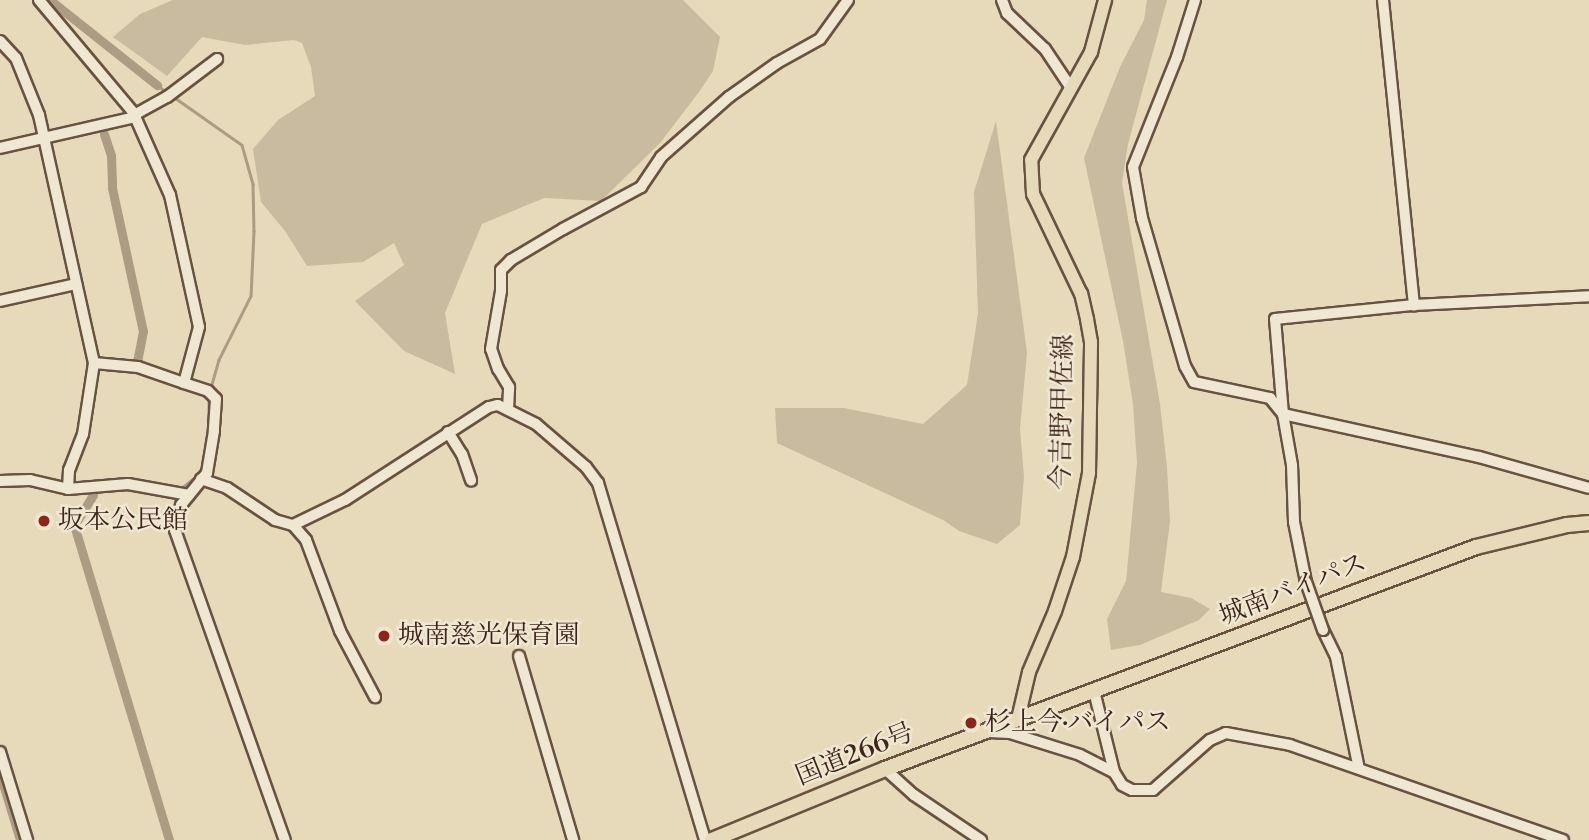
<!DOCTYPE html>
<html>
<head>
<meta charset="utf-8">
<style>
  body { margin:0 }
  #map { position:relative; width:1589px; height:840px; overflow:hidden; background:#e6daba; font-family:"Libre Bodoni","Noto Serif JP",serif }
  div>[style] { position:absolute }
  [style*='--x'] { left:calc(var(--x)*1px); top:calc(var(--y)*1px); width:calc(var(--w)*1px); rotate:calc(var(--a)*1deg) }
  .green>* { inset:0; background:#c9bb9f }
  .stream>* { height:2.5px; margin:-1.25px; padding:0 1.25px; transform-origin:1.25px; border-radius:1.25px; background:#ad9c84 }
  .canal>* { height:9px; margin:-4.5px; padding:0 4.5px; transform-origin:4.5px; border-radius:4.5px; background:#ad9c84 }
  .roads { filter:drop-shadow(2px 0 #685242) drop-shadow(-2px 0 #685242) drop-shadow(0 2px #685242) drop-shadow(0 -2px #685242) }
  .minor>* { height:10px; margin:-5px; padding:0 5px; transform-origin:5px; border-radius:5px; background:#efe7d2 }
  .major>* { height:12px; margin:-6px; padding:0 6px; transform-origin:6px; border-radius:6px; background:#e6daba }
  .highway>* { height:14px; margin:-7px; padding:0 7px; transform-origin:7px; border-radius:7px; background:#e6daba }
  .bridges { filter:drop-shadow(2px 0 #685242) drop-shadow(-2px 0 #685242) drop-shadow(0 2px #685242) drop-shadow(0 -2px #685242) }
  .minor-bridge>* { height:10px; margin:-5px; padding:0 5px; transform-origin:5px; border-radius:5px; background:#efe7d2 }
  .dots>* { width:19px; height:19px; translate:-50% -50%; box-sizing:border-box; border:4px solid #efe7d2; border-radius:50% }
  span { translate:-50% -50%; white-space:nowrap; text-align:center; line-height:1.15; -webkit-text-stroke:5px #efe7d2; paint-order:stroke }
  .street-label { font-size:26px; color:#3e251a }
  .poi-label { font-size:26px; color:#3e251a }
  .left { translate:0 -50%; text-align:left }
</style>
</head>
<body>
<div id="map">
  <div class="green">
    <i style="clip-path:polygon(173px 0,683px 0,720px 37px,713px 71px,699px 92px,660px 143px,601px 201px,544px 198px,482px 224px,445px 313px,455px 374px,404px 351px,355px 301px,404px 265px,394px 243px,363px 262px,307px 266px,285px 231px,261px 202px,253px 149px,278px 120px,315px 96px,311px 67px,302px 43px,294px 40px,245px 45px,202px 37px,167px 76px,113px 37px,140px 14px)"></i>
    <i style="clip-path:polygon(1147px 0,1167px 0,1128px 144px,1122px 183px,1160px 404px,1167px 467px,1170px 521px,1161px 592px,1191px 598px,1210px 609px,1199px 620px,1140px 645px,1111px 650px,1107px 619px,1126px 581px,1137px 463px,1133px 404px,1123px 341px,1084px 158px,1120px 67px,1144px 20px)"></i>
    <i style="clip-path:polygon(996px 121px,1027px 353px,1020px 429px,1024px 477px,1020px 525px,997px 544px,959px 531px,943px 520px,777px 443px,775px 408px,844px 408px,923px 424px,967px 385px,978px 313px,974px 192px)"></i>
  </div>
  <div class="stream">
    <i style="--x:157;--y:85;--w:14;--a:36"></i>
    <i style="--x:174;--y:97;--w:83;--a:35.2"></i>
    <i style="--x:242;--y:145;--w:41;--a:74.2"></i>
    <i style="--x:253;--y:184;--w:47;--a:88.8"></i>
    <i style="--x:254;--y:231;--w:65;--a:92.6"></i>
    <i style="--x:251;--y:296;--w:72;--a:116.6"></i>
    <i style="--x:219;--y:360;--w:32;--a:106"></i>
    <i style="--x:208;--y:436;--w:39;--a:-89"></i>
    <i style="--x:179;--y:490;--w:32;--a:-39"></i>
    <i style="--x:172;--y:530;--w:7;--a:-117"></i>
    <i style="--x:169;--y:524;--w:28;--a:-72"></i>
  </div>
  <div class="canal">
    <i style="--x:50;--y:0;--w:137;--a:38.5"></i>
    <i style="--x:104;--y:134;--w:22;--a:72"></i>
    <i style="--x:111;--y:155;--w:33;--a:88"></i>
    <i style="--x:112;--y:188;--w:146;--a:77.8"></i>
    <i style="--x:143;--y:331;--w:32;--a:101"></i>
    <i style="--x:93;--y:495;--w:36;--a:122"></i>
    <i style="--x:74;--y:525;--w:329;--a:73.2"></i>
    <i style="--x:0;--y:774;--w:69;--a:73.1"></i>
  </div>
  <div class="roads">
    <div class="minor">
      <i style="--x:39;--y:0;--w:146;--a:50"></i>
      <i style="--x:133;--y:112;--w:91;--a:66"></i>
      <i style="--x:170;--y:195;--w:135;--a:77.6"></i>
      <i style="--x:199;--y:327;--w:58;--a:105"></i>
      <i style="--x:184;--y:383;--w:25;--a:18"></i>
      <i style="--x:208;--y:391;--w:11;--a:45"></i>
      <i style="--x:216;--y:399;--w:32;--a:94"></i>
      <i style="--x:214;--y:431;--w:43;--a:99.5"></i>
      <i style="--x:207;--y:473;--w:41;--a:129.1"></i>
      <i style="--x:181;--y:505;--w:26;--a:103"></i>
      <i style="--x:175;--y:530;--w:329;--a:70.5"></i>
      <i style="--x:1002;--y:0;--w:14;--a:69"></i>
      <i style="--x:1007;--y:13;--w:52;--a:43.5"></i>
      <i style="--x:1045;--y:49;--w:47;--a:56.3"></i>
      <i style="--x:1195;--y:0;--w:60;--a:107.5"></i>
      <i style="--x:1177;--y:57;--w:118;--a:111.8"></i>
      <i style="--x:1133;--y:167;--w:52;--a:80"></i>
      <i style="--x:1142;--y:218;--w:154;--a:73.8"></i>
      <i style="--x:1185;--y:366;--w:18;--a:61"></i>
      <i style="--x:1194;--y:382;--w:78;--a:11.9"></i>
      <i style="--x:1270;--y:398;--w:21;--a:51"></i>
      <i style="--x:1283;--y:414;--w:201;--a:12.4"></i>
      <i style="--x:1479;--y:457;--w:114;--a:15.7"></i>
      <i style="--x:1383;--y:0;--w:307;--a:84.2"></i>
      <i style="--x:0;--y:41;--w:23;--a:47"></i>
      <i style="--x:16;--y:58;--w:61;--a:68"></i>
      <i style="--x:39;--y:115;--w:254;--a:77.5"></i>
      <i style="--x:94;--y:363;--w:72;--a:98.8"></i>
      <i style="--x:83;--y:434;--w:39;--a:111"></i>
      <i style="--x:69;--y:470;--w:19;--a:93"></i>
      <i style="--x:134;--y:115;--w:38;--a:-29"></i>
      <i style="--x:167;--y:97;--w:63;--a:-37.2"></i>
      <i style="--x:0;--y:148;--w:139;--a:-12.9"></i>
      <i style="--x:0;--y:301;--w:78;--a:-12.6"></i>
      <i style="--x:94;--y:363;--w:44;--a:5.2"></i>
      <i style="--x:138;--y:367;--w:49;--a:19.2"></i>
      <i style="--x:508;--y:409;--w:22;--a:-87"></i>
      <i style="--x:509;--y:387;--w:21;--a:-121"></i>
      <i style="--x:498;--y:369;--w:21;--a:-109"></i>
      <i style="--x:491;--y:349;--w:59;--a:-80.2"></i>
      <i style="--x:501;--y:291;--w:21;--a:-90"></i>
      <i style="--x:501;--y:270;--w:14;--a:-45"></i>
      <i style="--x:511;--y:260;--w:61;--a:-30.8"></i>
      <i style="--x:563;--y:229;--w:89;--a:-28.3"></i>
      <i style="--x:641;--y:187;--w:36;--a:-56"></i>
      <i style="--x:661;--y:157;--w:91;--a:-41.4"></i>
      <i style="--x:729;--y:97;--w:59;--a:-35.3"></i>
      <i style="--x:777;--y:63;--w:49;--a:-29.2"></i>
      <i style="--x:820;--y:39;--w:48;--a:-54.3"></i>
      <i style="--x:448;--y:432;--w:26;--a:58"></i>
      <i style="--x:462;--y:454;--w:28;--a:71"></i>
      <i style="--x:201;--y:479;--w:28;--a:19"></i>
      <i style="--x:227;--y:488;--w:58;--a:33.7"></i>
      <i style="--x:275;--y:520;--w:19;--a:16"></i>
      <i style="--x:293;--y:525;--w:20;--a:49"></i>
      <i style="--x:306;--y:540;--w:97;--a:69.5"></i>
      <i style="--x:340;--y:631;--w:75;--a:62.1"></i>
      <i style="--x:0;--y:481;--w:30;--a:-2"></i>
      <i style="--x:30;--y:480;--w:39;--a:13"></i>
      <i style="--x:68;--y:489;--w:60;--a:-4.8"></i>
      <i style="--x:128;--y:484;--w:62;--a:10.2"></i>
      <i style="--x:293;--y:525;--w:58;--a:-25.7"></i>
      <i style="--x:345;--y:500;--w:171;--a:-32.9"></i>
      <i style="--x:489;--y:407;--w:9;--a:-13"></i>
      <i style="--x:498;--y:405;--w:42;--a:26.6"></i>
      <i style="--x:536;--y:424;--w:66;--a:40.7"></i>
      <i style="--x:586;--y:467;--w:20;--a:53"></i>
      <i style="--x:598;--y:483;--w:373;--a:73.3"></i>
      <i style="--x:1306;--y:582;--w:61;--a:-101.3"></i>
      <i style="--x:1294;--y:522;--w:57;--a:-92"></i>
      <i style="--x:1292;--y:465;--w:52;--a:-100"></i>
      <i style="--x:1283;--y:414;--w:95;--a:-94.8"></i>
      <i style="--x:1275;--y:319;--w:140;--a:-5.8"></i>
      <i style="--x:1414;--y:305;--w:175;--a:-2.9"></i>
      <i style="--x:1323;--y:630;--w:30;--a:64"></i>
      <i style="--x:1336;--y:657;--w:114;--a:78.4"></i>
      <i style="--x:519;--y:656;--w:192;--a:73.6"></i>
      <i style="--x:1094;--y:691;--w:83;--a:76.1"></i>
      <i style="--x:1114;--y:772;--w:15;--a:58"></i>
      <i style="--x:1122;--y:785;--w:11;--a:27"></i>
      <i style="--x:1132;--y:790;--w:21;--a:0"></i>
      <i style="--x:1153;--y:790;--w:76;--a:-41.3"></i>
      <i style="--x:1210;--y:740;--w:17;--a:-24"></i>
      <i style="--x:1226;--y:733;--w:65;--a:10.6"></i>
      <i style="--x:1290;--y:745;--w:289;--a:19.2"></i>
      <i style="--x:989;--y:732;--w:21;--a:3"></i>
      <i style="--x:1010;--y:733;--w:73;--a:17.4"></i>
      <i style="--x:1080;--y:755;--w:38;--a:27"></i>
      <i style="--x:0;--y:752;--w:92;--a:72.9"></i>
      <i style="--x:885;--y:769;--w:39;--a:42"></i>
      <i style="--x:914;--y:795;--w:81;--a:33.9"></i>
    </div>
    <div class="major">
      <i style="--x:1018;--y:719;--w:48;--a:-76.8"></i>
      <i style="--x:1029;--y:672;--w:66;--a:-66.9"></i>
      <i style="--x:1055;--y:611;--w:57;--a:-71.6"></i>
      <i style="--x:1073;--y:557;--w:86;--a:-79.2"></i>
      <i style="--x:1089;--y:473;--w:131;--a:-89.1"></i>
      <i style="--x:1091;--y:342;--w:23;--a:-100"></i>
      <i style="--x:1087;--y:319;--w:26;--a:-103"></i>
      <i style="--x:1081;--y:294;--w:111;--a:-115.6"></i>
      <i style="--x:1033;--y:194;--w:34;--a:-93"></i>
      <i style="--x:1031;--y:160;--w:124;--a:-60.9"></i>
      <i style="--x:1091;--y:52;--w:54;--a:-74.9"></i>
    </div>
    <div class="highway">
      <i style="--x:712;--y:840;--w:187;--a:-22.3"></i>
      <i style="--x:885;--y:769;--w:631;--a:-20.59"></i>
      <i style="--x:1476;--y:547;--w:94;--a:-13.6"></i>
      <i style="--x:1567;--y:525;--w:22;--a:-5"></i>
    </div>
  </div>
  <div class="bridges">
    <div class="minor-bridge">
      <i style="--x:1306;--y:582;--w:51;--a:70.5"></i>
    </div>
  </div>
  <div class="dots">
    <i style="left:44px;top:521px;background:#8f2418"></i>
    <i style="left:384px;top:636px;background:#8f2418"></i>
    <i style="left:971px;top:723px;background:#8f2418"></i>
  </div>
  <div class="street-label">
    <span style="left:1063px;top:412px;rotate:-89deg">今吉野甲佐線</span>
    <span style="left:1293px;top:590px;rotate:-21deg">城南バイパス</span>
    <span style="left:855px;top:755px;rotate:-22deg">国道266号</span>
  </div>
  <div class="poi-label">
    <span class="left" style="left:58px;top:521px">坂本公民館</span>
    <span class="left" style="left:398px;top:636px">城南慈光保育園</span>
    <span class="left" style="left:985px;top:723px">杉上今·バイパス</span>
  </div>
</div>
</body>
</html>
